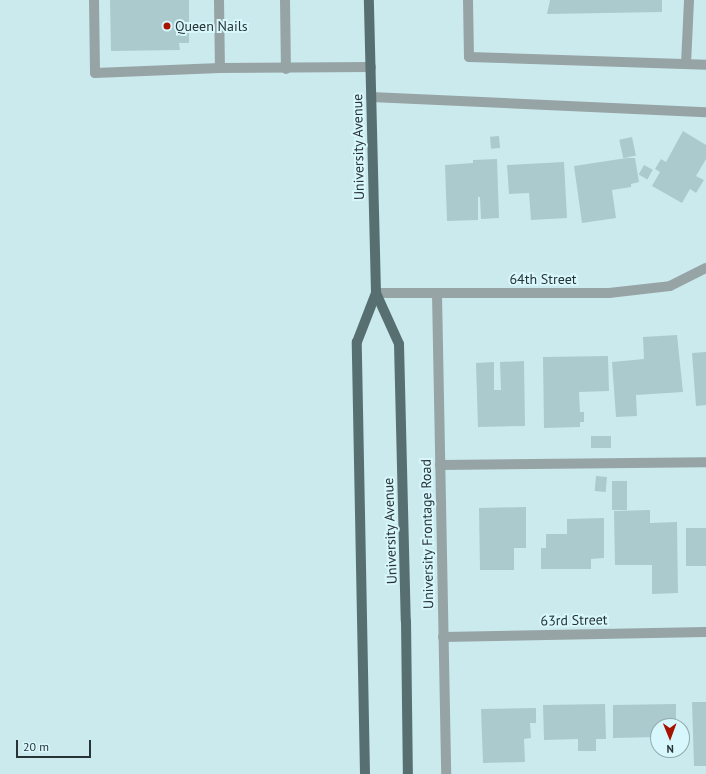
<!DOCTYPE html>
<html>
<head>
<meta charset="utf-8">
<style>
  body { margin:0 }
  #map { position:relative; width:706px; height:774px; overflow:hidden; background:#cbeaee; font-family:"PT Sans",sans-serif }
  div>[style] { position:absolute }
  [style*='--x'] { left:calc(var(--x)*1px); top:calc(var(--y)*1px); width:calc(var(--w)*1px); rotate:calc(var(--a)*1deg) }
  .building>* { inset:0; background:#abcace; transform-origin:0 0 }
  .minor>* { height:10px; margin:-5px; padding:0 5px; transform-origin:5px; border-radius:5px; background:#97a4a6 }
  .major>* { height:10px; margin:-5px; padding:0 5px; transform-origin:5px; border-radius:5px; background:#586f72 }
  .dots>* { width:11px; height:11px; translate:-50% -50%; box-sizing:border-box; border:2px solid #d8f7fc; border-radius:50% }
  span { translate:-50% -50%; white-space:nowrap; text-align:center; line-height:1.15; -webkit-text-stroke:4px #d8f7fc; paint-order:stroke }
  .poi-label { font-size:14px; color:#273335 }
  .left { translate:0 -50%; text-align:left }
  .street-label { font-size:14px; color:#273335 }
  .north { position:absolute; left:650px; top:718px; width:40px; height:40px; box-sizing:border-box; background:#d8f7fc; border:1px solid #91a9ac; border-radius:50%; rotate:179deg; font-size:11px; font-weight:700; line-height:16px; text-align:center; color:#273335 }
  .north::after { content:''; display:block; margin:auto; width:14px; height:18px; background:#a61400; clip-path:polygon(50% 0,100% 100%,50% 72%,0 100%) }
  .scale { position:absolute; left:16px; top:740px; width:75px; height:18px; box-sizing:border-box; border:2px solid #273335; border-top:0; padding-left:5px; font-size:12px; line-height:14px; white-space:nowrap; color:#273335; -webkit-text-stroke:3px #d8f7fc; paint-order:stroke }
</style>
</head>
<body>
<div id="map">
  <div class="building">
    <i style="clip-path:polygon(110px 0,189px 0,189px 43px,179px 43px,180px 50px,111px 51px)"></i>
    <i style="clip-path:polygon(550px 0,662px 0,662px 12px,547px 14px)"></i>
    <i style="clip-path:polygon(683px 131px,706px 145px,706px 159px,696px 176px,704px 180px,696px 193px,690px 189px,682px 203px,652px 186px,660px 172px,655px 169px,661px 159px,666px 162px)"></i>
    <i style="left:499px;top:136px;width:12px;height:9px;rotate:85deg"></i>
    <i style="left:632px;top:137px;width:19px;height:13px;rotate:78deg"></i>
    <i style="clip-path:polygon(627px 158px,635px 158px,639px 182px,631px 184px,631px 187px,612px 190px,616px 218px,582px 223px,574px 166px)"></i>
    <i style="clip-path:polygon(497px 159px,499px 218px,481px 219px,480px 197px,478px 197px,478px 220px,447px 221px,445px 165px,473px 163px,473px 160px)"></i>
    <i style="clip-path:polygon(564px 162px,567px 218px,531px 220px,529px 193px,509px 194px,507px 165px)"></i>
    <i style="left:644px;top:165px;width:10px;height:11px;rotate:29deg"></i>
    <i style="clip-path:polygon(677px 335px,683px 392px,636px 395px,637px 416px,616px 417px,612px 362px,644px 359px,643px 337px)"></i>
    <i style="clip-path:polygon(706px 352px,706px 405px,696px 406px,692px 353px)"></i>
    <i style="clip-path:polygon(608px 356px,609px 391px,579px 392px,580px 412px,584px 412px,584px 422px,580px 422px,580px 427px,544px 428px,543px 357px)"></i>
    <i style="clip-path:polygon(524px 361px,525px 426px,478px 427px,476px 363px,494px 362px,494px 390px,501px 390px,500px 362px)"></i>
    <i style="left:591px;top:436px;width:20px;height:12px"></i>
    <i style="left:596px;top:476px;width:11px;height:15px;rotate:5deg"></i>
    <i style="left:612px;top:481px;width:15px;height:29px"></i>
    <i style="clip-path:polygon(526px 507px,526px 548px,514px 548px,514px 570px,480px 570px,479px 508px)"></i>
    <i style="clip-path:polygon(650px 510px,650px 523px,677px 522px,678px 593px,652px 594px,652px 565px,615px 565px,614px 511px)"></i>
    <i style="clip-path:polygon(604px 518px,604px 558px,591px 559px,591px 569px,541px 569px,541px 548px,546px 548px,546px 534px,567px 534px,567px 519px)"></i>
    <i style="left:706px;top:528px;width:38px;height:20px;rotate:90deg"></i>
    <i style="clip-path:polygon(692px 702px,706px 702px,706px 766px,694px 766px)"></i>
    <i style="clip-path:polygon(605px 704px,606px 739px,596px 739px,596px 751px,578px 751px,578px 739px,544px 740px,543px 705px)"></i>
    <i style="clip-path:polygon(676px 704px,676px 726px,658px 726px,658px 737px,613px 738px,613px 705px)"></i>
    <i style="clip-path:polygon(536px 708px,536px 723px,530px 723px,531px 738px,524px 739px,525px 762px,483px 763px,481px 709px)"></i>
    <i style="left:659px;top:750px;width:17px;height:4px"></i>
  </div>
  <div class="minor">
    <i style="--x:94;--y:0;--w:73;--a:89.2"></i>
    <i style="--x:95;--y:73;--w:125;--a:-2.3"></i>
    <i style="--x:220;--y:68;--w:151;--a:-0.4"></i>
    <i style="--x:219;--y:0;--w:68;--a:89.2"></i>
    <i style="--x:285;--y:0;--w:69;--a:89.2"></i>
    <i style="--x:468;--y:0;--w:57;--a:89"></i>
    <i style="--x:469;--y:57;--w:237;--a:1.9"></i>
    <i style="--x:686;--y:64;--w:64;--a:-87.3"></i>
    <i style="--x:371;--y:97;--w:335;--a:2.6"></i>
    <i style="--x:376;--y:293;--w:233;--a:0"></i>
    <i style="--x:609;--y:293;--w:61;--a:-6.5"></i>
    <i style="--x:670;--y:286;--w:40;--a:-26.6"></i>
    <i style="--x:437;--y:294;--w:480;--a:88.9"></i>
    <i style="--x:440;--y:465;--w:266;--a:-0.6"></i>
    <i style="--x:443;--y:637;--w:263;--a:-1.1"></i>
  </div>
  <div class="major">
    <i style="--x:376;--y:293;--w:56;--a:65.7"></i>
    <i style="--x:399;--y:344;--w:277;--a:88.6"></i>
    <i style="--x:406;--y:621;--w:153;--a:89.3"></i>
    <i style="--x:365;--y:774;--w:432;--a:-91.1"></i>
    <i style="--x:357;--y:342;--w:53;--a:-68.8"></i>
    <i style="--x:376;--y:293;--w:293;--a:-91.4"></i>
  </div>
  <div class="dots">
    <i style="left:167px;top:26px;background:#a61400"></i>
  </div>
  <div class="poi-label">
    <span class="left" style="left:175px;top:26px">Queen Nails</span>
  </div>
  <div class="street-label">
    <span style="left:358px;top:147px;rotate:-91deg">University Avenue</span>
    <span style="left:543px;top:279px">64th Street</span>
    <span style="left:390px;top:531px;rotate:-92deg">University Avenue</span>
    <span style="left:427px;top:534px;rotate:-91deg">University Frontage Road</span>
    <span style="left:574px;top:620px;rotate:-1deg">63rd Street</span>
  </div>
  <div class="north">N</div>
  <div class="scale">20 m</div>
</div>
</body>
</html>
